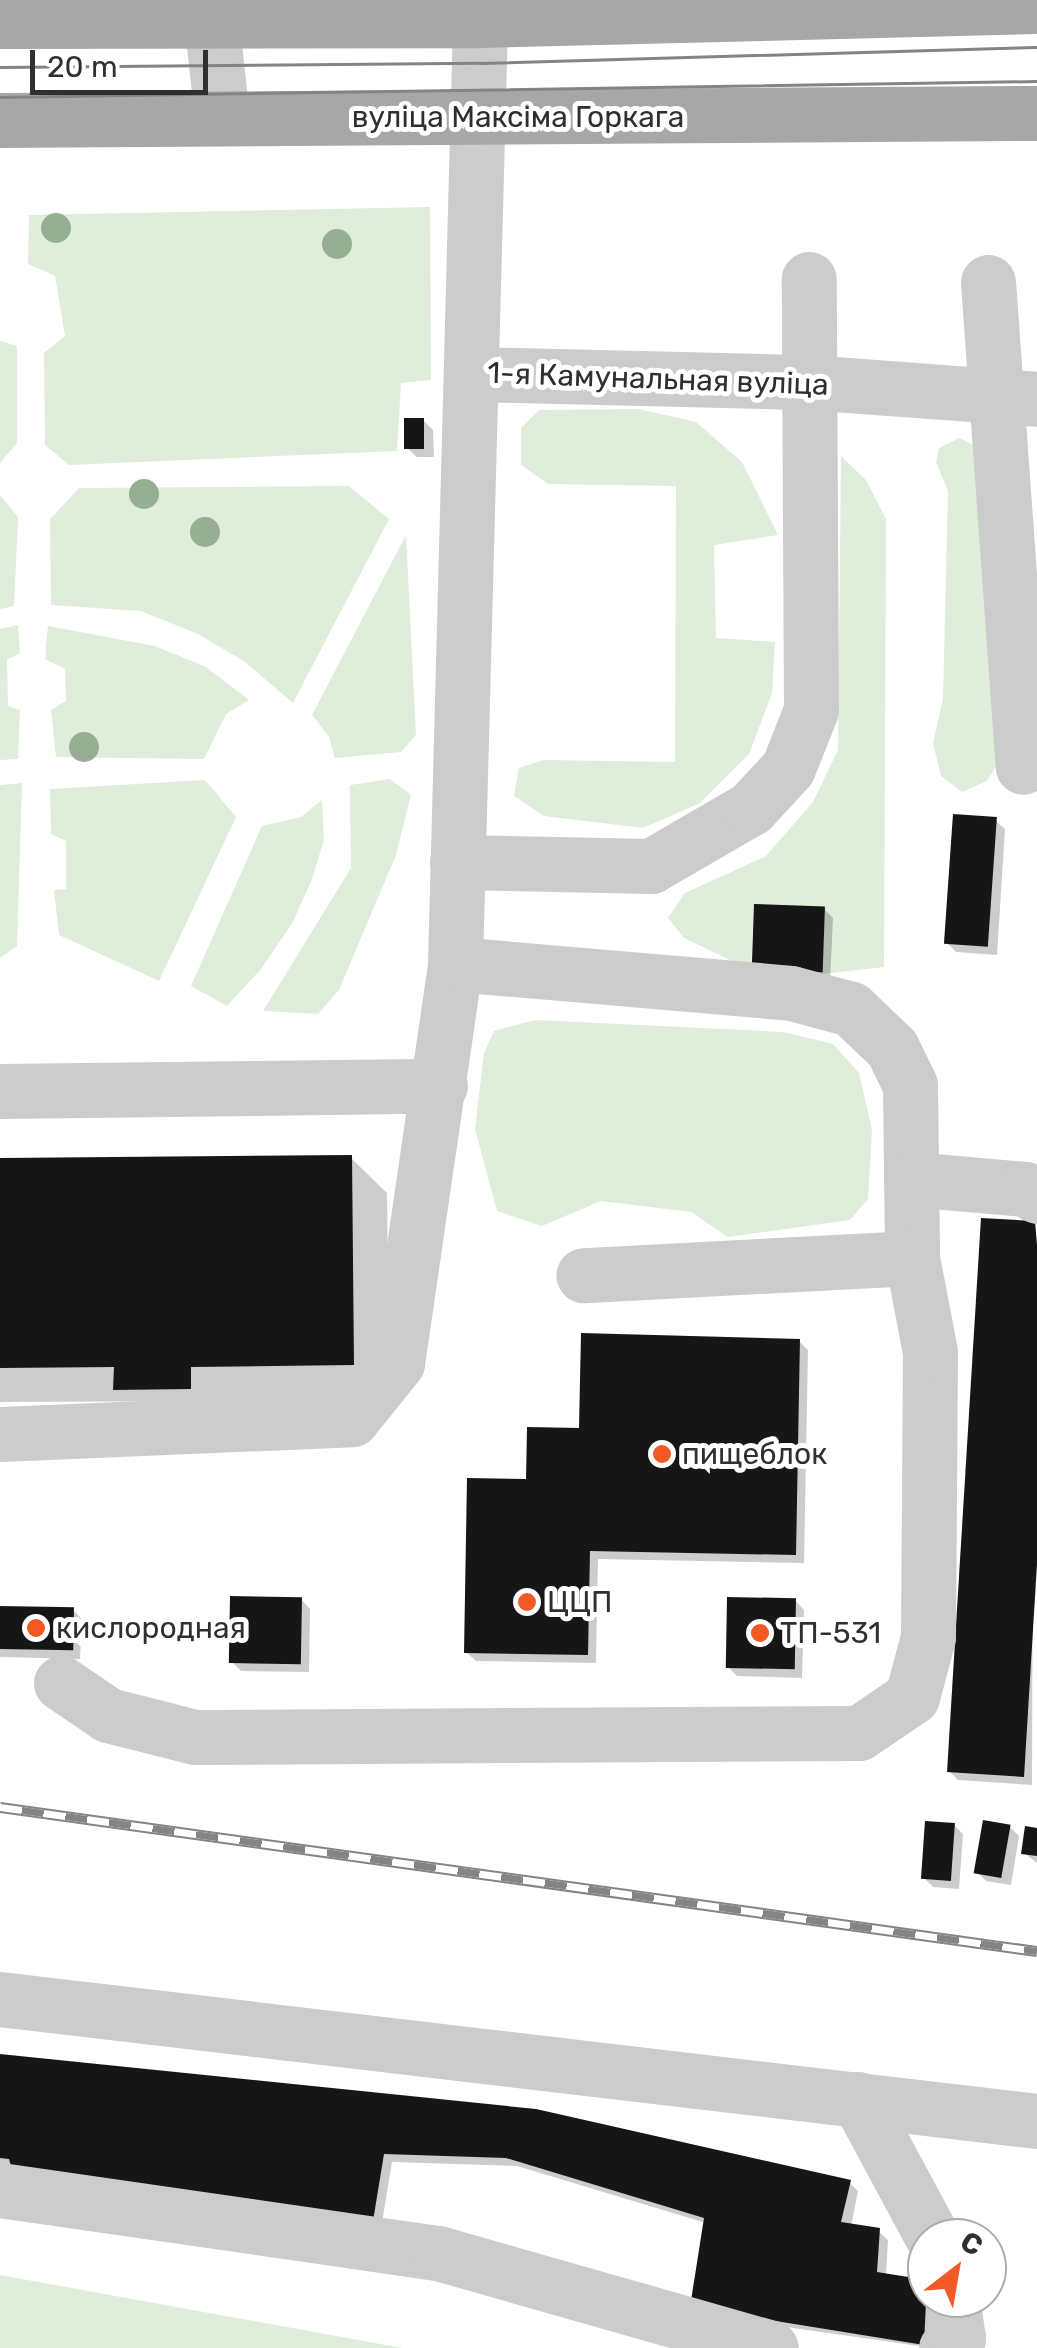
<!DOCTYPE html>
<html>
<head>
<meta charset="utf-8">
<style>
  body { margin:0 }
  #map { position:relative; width:1037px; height:2348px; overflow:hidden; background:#fff; font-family:Rubik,sans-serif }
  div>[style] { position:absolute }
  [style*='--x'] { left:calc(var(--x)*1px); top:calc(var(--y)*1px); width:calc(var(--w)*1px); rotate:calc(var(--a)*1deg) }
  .green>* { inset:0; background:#dfeddb }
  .shadow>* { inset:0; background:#0003 }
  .building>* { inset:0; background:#161616; transform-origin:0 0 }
  .minor>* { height:55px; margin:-27.5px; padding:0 27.5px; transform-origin:27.5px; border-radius:27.5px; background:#ccc }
  .major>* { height:55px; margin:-27.5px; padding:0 27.5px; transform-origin:27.5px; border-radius:27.5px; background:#a7a7a7 }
  .tram>* { height:2.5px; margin:-1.25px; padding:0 1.25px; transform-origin:1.25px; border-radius:1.25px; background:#848484 }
  .rail>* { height:11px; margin-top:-5.5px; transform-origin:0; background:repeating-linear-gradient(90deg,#fff 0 22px,#848484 0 44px); box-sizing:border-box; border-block:2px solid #848484 }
  .trees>* { width:30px; height:30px; margin:-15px; border-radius:50%; background:#96af92 }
  .dots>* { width:28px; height:28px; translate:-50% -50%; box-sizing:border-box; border:5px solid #fff; border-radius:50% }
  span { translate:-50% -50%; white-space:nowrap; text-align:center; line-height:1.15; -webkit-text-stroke:10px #fff; paint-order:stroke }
  .street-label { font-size:30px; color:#2f2f2f }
  .poi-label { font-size:30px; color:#2f2f2f }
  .left { translate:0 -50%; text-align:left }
  .north { position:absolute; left:907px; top:2218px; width:100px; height:100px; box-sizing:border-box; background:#fff; border:2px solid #acacac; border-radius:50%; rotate:31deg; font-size:28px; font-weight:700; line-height:40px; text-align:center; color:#2f2f2f }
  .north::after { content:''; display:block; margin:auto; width:35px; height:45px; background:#f25925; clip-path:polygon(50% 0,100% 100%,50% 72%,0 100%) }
  .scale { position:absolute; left:30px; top:50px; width:178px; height:45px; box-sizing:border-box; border:5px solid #2f2f2f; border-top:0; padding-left:12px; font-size:30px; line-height:35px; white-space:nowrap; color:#2f2f2f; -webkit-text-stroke:8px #fff; paint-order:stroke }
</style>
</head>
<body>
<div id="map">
  <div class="green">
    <i style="clip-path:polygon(430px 207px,431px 380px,401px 383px,397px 451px,69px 465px,45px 445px,44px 353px,65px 336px,55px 276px,28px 264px,29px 215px)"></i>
    <i style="clip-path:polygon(0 341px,17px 346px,17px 443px,0 463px)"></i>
    <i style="clip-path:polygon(638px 409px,696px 422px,742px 462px,778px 535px,714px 545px,716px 638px,775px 642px,772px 693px,749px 754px,700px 803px,643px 828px,544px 816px,514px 796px,519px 768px,543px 760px,675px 762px,676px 486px,548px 484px,521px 465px,521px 428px,539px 410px)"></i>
    <i style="clip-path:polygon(959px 438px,984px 450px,999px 762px,987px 781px,962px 792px,941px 776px,933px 743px,943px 699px,948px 491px,936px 462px,939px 448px)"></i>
    <i style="clip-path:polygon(841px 456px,866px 480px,886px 519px,884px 967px,822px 974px,825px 907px,754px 905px,751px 970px,684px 938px,668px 918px,685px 893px,766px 856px,813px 802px,838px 750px)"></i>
    <i style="clip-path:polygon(349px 486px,389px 519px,293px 703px,245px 662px,198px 634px,141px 611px,51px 605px,50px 519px,79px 488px)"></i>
    <i style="clip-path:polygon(0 495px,18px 517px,14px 606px,0 609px)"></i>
    <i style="clip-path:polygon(406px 535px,416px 735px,401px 752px,335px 758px,329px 737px,312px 715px)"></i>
    <i style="clip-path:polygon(18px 625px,20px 653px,7px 660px,8px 706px,20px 710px,18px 759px,0 760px,0 629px)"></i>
    <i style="clip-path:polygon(48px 626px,155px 646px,206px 667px,249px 700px,226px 714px,204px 759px,56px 757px,51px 710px,66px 701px,65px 669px,45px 659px)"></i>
    <i style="clip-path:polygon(390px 779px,411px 795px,396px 855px,339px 990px,318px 1014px,263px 1011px,351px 868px,350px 785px)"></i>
    <i style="clip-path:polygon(205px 780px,236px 817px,159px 981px,59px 935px,54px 890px,66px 889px,66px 841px,51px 834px,50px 789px)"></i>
    <i style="clip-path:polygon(22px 783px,17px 946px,0 958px,0 785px)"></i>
    <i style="clip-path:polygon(322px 800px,324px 840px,312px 879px,293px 922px,261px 969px,227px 1006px,191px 986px,262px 826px,301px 817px)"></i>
    <i style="clip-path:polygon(535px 1020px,783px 1032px,833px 1044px,859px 1073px,872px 1130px,868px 1199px,850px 1220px,728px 1237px,691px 1212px,601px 1201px,542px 1226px,497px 1211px,475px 1129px,484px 1053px,494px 1031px)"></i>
    <i style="clip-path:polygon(0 2275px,402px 2348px,0 2348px)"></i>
  </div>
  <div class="shadow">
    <i style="clip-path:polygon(423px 420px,433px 430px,434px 457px,417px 457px,407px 448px)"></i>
    <i style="clip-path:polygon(995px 820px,1005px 829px,997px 955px,956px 952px,947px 943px)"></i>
    <i style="clip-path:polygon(824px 909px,833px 918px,830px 982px,763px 978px)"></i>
    <i style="clip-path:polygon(351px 1158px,387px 1193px,389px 1400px,0 1402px,0 1161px)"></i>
    <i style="clip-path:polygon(1034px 1223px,1032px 1785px,958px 1780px,949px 1771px)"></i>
    <i style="clip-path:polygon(799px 1341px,808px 1350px,804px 1563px,598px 1559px,596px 1663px,476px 1661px,466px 1652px,529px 1482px,581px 1431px)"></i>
    <i style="clip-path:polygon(301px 1599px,310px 1609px,309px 1672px,241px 1671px,232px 1662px)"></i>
    <i style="clip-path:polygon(795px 1600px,804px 1610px,802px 1678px,737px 1676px,728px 1667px)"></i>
    <i style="clip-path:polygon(0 1608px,73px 1610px,82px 1619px,80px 1659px,0 1657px)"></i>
    <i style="clip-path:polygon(954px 1825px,963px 1834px,959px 1889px,933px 1887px,924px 1878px)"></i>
    <i style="clip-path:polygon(1010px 1827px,1019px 1836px,1011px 1885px,986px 1881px,977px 1872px)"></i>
    <i style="clip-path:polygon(1037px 1830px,1037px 1863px,1024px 1853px)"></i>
    <i style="clip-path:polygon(0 2056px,849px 2182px,858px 2191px,851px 2226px,878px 2231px,888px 2240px,886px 2276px,927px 2283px,933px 2348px,702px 2315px,706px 2223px,517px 2166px,392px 2162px,381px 2229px,0 2166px)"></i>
  </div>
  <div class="building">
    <i style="left:404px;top:418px;width:20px;height:31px"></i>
    <i style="left:953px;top:814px;width:44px;height:130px;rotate:4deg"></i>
    <i style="left:754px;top:904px;width:71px;height:66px;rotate:2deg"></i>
    <i style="clip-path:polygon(352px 1155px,354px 1365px,191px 1367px,191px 1389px,113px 1390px,114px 1367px,0 1368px,0 1158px)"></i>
    <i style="clip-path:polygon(981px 1218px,1035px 1221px,1037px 1245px,1037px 1564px,1024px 1777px,947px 1772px)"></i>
    <i style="clip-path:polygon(581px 1333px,800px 1339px,796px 1555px,590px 1551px,588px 1655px,464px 1653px,467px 1478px,526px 1479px,527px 1427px,579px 1428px)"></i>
    <i style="left:230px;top:1596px;width:72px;height:67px;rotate:1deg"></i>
    <i style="left:727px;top:1597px;width:69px;height:71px;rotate:1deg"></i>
    <i style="left:0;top:1606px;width:74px;height:43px;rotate:1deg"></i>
    <i style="left:983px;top:1820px;width:28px;height:54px;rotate:10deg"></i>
    <i style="left:925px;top:1821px;width:30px;height:58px;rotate:4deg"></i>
    <i style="clip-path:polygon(1025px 1826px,1037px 1828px,1037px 1856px,1021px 1854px)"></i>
    <i style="clip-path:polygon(0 2054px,536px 2109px,851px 2180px,841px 2222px,880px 2228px,877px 2272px,927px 2280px,924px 2345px,690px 2307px,704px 2218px,506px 2158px,384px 2154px,373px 2221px,14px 2177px,9px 2159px,0 2158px)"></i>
  </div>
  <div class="minor">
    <i style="--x:209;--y:0;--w:118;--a:83.7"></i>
    <i style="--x:988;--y:282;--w:486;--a:85.9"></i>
    <i style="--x:473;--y:374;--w:334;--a:1.4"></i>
    <i style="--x:807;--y:382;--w:231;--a:4.2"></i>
    <i style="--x:457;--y:862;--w:194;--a:1.2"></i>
    <i style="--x:651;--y:866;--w:116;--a:-30.1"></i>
    <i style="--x:751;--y:808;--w:54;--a:-47.2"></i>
    <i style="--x:788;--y:768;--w:62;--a:-68.4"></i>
    <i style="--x:811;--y:710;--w:431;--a:-90.3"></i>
    <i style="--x:455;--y:964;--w:337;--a:4.9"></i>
    <i style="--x:791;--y:993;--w:62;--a:14.9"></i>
    <i style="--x:851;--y:1009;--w:57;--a:43.6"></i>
    <i style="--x:892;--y:1048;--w:41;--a:64.1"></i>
    <i style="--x:910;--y:1085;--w:173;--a:89.3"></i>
    <i style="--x:912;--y:1258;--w:329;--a:177"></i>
    <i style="--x:0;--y:1091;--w:440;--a:-0.7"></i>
    <i style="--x:911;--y:1179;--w:114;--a:5"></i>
    <i style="--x:1025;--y:1189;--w:14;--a:30"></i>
    <i style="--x:0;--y:1434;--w:352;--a:-2.4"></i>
    <i style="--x:352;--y:1419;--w:72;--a:-51.2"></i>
    <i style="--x:397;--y:1363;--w:403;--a:-81.7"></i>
    <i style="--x:455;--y:964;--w:944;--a:-88.48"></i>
    <i style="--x:61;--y:1683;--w:57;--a:34.2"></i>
    <i style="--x:108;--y:1715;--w:90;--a:14.2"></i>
    <i style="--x:195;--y:1737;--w:664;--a:-0.35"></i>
    <i style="--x:859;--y:1733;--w:64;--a:-34.2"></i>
    <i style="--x:912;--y:1697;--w:62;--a:-75.1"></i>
    <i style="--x:928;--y:1637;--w:285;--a:-89.6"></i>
    <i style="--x:930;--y:1352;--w:96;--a:-100.8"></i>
    <i style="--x:0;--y:1999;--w:1044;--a:6.71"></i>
    <i style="--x:858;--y:2099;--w:158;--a:61.7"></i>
    <i style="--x:0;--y:2190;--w:443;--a:8.2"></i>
    <i style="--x:438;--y:2253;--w:346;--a:15.9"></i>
    <i style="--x:946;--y:2348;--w:16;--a:-40"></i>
    <i style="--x:958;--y:2338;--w:40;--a:-98.5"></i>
  </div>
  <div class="major">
    <i style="--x:0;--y:21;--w:480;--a:-0.1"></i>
    <i style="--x:480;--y:20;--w:557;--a:-1.44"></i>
    <i style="--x:0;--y:120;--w:1037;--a:-0.39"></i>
  </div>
  <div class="tram">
    <i style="--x:0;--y:67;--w:480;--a:-0.5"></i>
    <i style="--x:480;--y:63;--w:557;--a:-1.65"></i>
    <i style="--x:0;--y:97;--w:1037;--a:-0.88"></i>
  </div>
  <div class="rail">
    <i style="--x:0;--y:1807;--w:1047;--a:7.91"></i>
  </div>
  <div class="trees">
    <i style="left:56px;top:228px"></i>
    <i style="left:337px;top:244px"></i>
    <i style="left:144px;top:494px"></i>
    <i style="left:205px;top:532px"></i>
    <i style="left:84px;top:747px"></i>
  </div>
  <div class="dots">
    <i style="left:662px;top:1454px;background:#f25925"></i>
    <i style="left:527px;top:1602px;background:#f25925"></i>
    <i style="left:36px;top:1628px;background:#f25925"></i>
    <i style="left:760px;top:1633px;background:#f25925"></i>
  </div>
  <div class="street-label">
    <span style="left:518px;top:117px">вуліца Максіма Горкага</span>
    <span style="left:658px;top:379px;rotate:2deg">1-я Камунальная вуліца</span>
  </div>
  <div class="poi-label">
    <span class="left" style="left:682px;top:1454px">пищеблок</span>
    <span class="left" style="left:547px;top:1602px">ЦЦП</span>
    <span class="left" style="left:56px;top:1628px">кислородная</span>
    <span class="left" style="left:780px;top:1633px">ТП-531</span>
  </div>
  <div class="north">С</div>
  <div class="scale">20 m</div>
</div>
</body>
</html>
